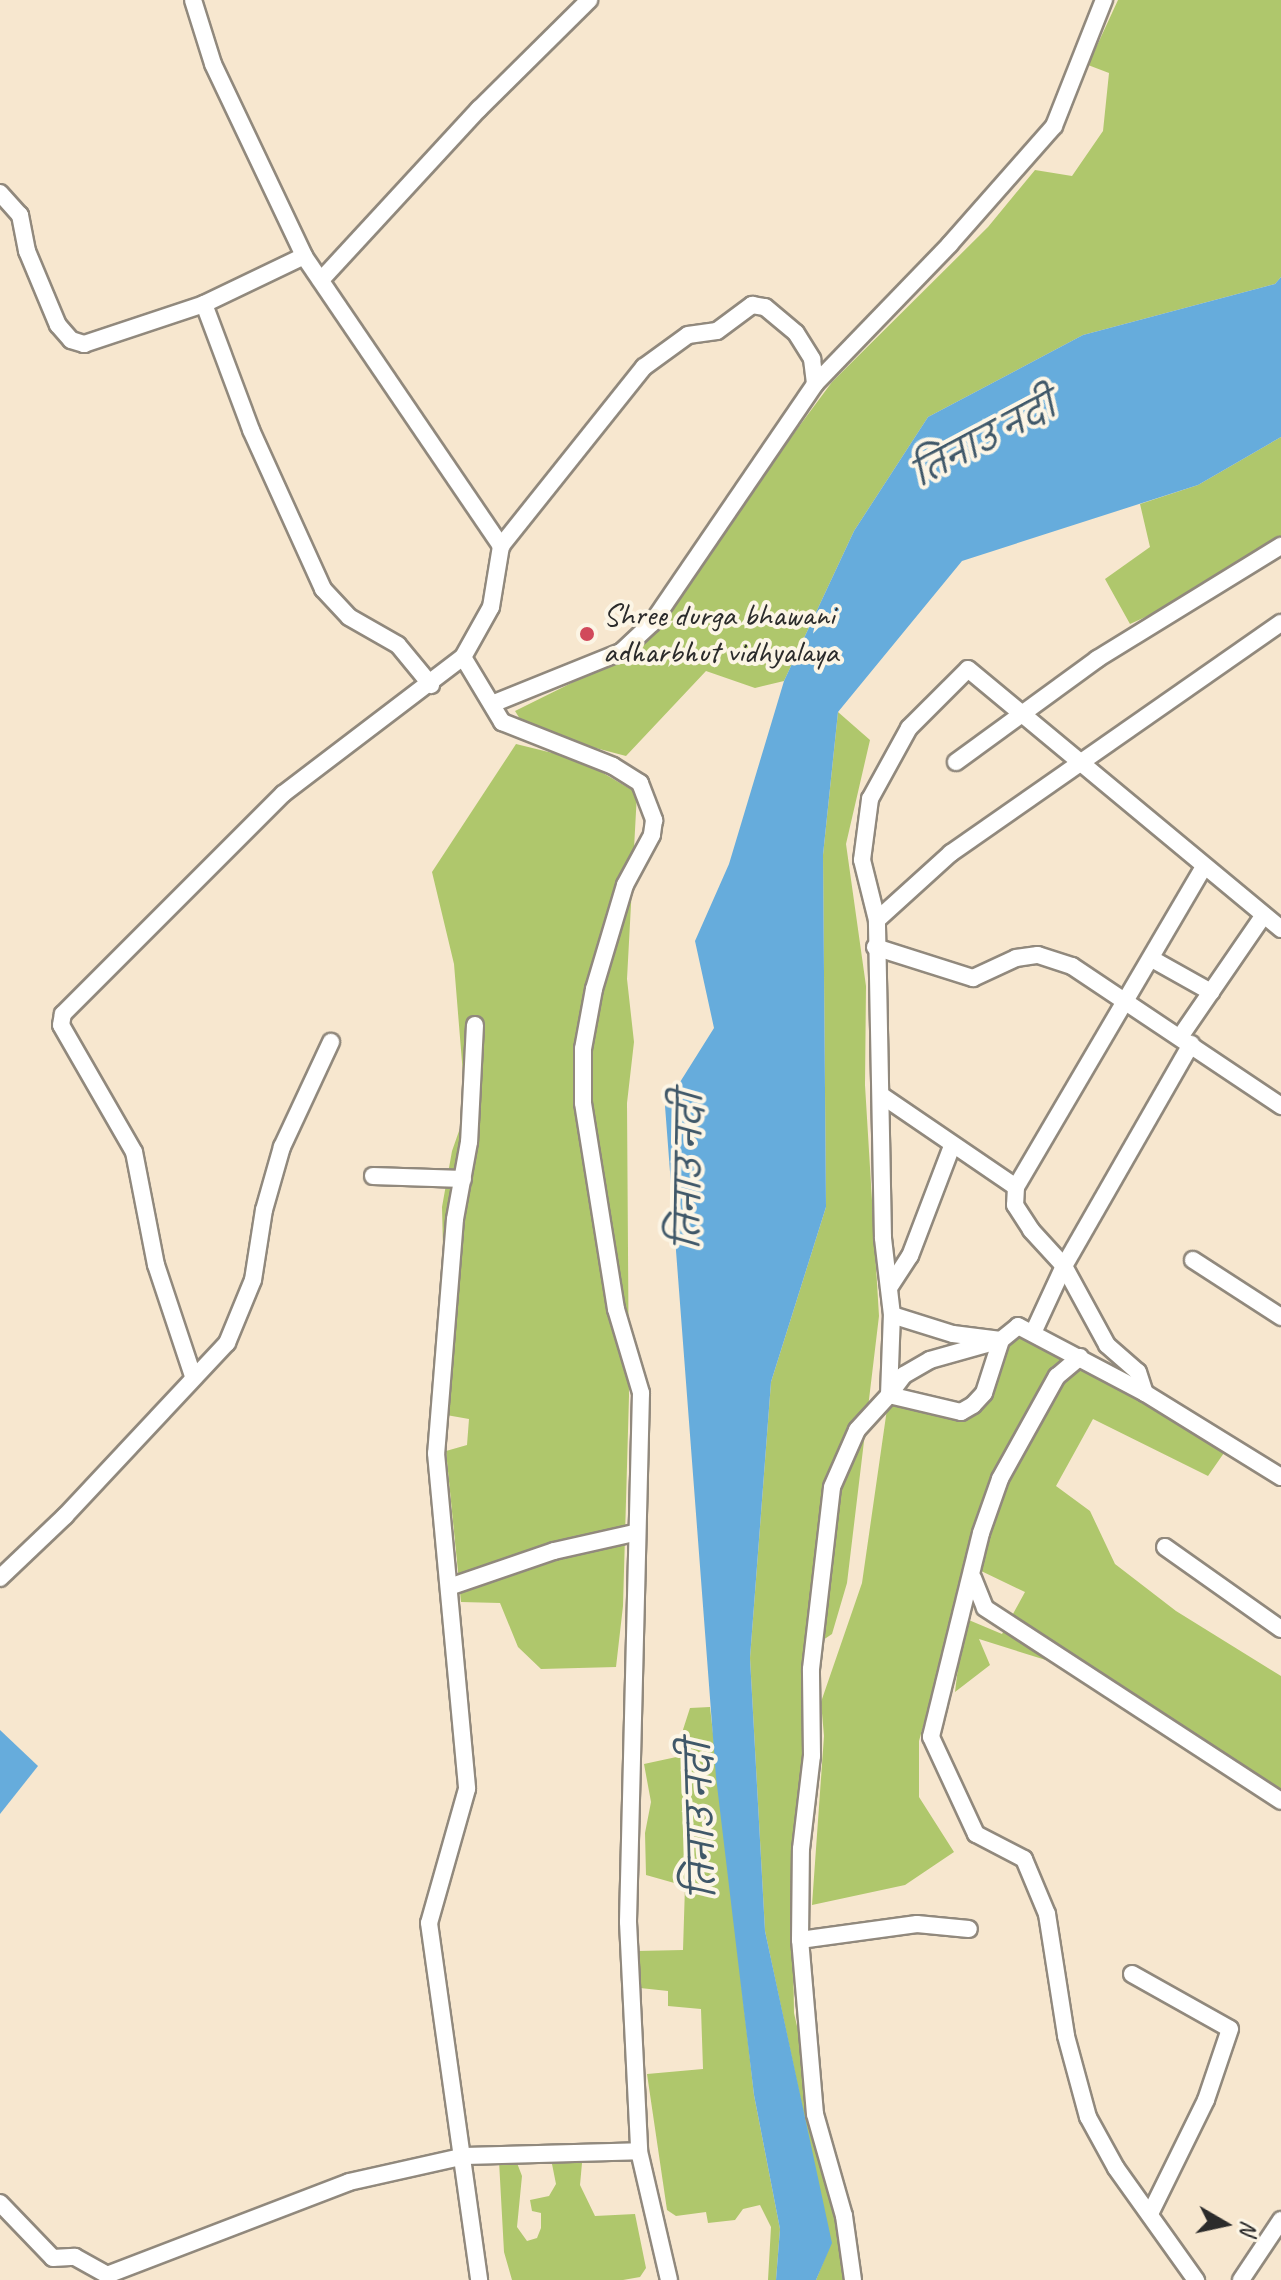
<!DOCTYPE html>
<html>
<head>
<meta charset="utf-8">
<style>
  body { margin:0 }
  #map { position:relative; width:1281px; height:2280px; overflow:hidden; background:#f7e7cf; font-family:Caveat,"Playpen Sans Deva",sans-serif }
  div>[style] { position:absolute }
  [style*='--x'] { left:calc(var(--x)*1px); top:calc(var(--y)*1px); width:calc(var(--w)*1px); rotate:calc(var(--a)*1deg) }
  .green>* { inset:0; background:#afc76c }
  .water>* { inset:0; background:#66acdc }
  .roads { filter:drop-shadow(2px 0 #91897d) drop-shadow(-2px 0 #91897d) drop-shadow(0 2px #91897d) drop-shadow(0 -2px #91897d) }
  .minor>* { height:16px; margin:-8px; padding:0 8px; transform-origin:8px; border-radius:8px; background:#fff }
  .dots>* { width:22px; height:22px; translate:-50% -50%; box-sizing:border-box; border:4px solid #fcf5e5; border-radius:50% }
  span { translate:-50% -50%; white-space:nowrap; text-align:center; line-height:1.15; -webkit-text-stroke:8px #fcf5e5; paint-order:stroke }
  .poi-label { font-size:32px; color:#2b2b2b }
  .left { translate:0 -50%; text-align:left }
  .water-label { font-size:34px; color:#405869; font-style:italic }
  .north { position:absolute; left:1185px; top:2184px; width:80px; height:80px; -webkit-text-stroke:6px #fcf5e5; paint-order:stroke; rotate:99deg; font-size:22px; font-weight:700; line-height:32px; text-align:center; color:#2b2b2b }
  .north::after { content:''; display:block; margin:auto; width:28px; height:36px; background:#2b2b2b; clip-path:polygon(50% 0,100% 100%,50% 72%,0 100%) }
</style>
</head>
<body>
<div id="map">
  <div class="green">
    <i style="clip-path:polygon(1118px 0,1281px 0,1281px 277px,1275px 284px,1083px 335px,928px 417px,854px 531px,784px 681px,755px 688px,706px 671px,626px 756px,527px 730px,515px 711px,630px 654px,832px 382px,988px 227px,1035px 170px,1072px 176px,1103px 131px,1109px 73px,1088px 65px)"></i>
    <i style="clip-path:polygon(1281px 437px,1281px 540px,1176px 603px,1130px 624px,1105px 579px,1150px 547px,1140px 504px,1198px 485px)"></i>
    <i style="clip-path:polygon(838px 712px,870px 740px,846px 844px,866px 986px,865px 1085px,879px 1316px,847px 1583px,832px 1634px,814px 1646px,792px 1878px,794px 2013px,841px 2219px,844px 2280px,816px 2280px,831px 2243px,765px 1931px,750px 1658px,771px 1382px,826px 1207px,823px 855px)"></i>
    <i style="clip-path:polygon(516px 744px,581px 760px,637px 793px,627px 979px,634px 1042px,627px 1103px,629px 1396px,623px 1606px,616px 1667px,541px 1669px,518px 1647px,500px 1603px,461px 1602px,446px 1451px,467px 1445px,469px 1419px,435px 1413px,444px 1289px,442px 1207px,452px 1151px,466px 1111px,454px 964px,432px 872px)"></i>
    <i style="clip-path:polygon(1013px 1330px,1063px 1357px,974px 1542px,919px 1741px,919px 1797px,954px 1852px,905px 1885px,812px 1905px,824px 1736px,821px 1702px,862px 1583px,888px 1402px,960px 1418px)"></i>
    <i style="clip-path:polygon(1079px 1362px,1226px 1450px,1208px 1476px,1093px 1419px,1056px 1486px,1090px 1511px,1115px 1564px,1176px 1611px,1281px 1676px,1281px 1811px,1049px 1661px,979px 1639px,990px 1665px,955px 1692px,964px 1618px,1002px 1634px,1025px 1592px,977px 1569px,1007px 1480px,1064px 1376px)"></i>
    <i style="clip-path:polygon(710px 1707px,754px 2095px,780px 2229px,776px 2280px,768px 2280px,771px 2227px,760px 2205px,743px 2209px,735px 2220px,708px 2223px,706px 2212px,676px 2216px,667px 2210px,647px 2074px,703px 2069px,701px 2009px,668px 2006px,668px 1991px,640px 1988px,637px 1951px,683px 1950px,685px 1886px,646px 1875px,645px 1833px,651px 1802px,644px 1764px,681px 1756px,679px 1742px,690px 1708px)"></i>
    <i style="clip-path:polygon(576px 2158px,582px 2163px,580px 2185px,595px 2216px,635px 2214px,646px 2268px,640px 2277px,623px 2280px,512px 2280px,504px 2252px,499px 2161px,517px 2163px,522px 2176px,517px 2227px,527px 2241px,537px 2238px,541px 2228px,541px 2213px,532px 2211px,530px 2200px,549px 2196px,556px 2184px,551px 2159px)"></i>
  </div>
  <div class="water">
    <i style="clip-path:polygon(1281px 277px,1281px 437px,1198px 485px,962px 561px,838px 712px,823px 855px,826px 1207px,771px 1382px,750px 1658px,765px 1931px,832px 2243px,816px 2280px,776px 2280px,780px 2229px,754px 2095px,716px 1777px,665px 1106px,714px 1028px,695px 941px,729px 864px,784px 681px,854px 531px,928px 417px,1083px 335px,1275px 284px)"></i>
    <i style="clip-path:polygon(0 1730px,38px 1766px,0 1814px)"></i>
  </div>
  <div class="roads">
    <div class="minor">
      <i style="--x:193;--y:0;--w:67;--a:72.6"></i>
      <i style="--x:213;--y:64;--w:212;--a:64.6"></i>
      <i style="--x:304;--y:256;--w:351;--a:55.8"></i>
      <i style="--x:501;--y:546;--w:62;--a:99.3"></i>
      <i style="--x:491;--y:607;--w:57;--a:119.2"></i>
      <i style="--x:0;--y:193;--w:30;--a:48"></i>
      <i style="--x:20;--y:215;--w:37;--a:79"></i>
      <i style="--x:27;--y:251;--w:80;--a:67.3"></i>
      <i style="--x:58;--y:325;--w:20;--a:49"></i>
      <i style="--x:71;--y:340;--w:14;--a:17"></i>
      <i style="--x:84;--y:344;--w:126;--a:-18.4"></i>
      <i style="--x:204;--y:304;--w:111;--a:-25.6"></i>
      <i style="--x:321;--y:280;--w:233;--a:-47.3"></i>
      <i style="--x:479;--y:109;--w:155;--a:-44.7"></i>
      <i style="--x:204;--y:304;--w:134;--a:69.5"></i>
      <i style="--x:251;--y:430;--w:175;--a:65.6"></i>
      <i style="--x:323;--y:589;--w:38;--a:47"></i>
      <i style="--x:349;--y:617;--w:56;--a:29.7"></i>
      <i style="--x:398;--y:645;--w:52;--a:50.5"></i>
      <i style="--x:501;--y:546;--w:229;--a:-51.4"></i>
      <i style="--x:644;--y:367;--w:54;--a:-36"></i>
      <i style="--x:688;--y:335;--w:29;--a:-8"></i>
      <i style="--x:717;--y:331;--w:44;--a:-36.6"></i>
      <i style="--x:752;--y:305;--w:13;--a:9"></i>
      <i style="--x:765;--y:307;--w:40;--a:40"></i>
      <i style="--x:796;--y:333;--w:31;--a:58"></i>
      <i style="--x:812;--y:359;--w:25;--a:83"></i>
      <i style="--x:492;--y:704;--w:139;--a:-22"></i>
      <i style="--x:621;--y:652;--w:42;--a:-43.1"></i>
      <i style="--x:652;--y:623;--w:289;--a:-55.7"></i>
      <i style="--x:815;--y:384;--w:194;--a:-46"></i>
      <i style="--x:950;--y:244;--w:157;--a:-48.6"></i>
      <i style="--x:1054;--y:126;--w:136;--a:-68.4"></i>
      <i style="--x:956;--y:762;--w:175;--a:-36.1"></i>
      <i style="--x:1097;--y:659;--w:216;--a:-31.6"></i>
      <i style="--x:877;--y:920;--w:100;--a:-42.2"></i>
      <i style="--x:951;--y:853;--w:402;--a:-34.9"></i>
      <i style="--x:875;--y:947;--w:103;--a:17.6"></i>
      <i style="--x:973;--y:978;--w:47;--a:-24.9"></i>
      <i style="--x:1016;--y:958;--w:22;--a:-8"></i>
      <i style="--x:1038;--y:955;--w:36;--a:18"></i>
      <i style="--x:1072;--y:966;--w:252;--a:33.8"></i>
      <i style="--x:1152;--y:959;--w:68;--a:29.2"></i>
      <i style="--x:475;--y:1025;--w:117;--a:92.9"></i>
      <i style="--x:469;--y:1142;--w:78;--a:100.3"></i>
      <i style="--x:455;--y:1219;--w:235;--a:94.6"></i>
      <i style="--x:436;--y:1453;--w:337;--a:84.7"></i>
      <i style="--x:467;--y:1789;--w:139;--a:105.8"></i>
      <i style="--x:429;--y:1923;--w:360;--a:82"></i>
      <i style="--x:1180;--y:1037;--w:148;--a:-55.5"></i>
      <i style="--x:881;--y:1095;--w:163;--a:34.3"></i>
      <i style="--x:1016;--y:1187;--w:18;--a:93"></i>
      <i style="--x:1015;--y:1205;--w:30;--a:57"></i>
      <i style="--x:1031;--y:1230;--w:49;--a:47.5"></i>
      <i style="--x:1064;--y:1266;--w:90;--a:61.4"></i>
      <i style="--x:1107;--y:1345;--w:41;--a:41.1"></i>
      <i style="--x:1138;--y:1372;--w:22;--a:72"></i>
      <i style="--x:1145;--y:1393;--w:160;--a:31.7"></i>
      <i style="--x:373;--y:1176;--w:90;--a:1.9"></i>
      <i style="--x:1016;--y:1187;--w:372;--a:-59.6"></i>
      <i style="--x:1193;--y:1260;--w:105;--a:32.9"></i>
      <i style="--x:889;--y:1288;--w:38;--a:-57"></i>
      <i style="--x:910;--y:1256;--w:118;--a:-69.1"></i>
      <i style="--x:892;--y:1315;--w:64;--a:17.3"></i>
      <i style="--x:953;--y:1334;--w:48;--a:7.1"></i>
      <i style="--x:1001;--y:1340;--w:74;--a:164.3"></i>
      <i style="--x:930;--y:1360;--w:30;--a:150"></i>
      <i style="--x:904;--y:1375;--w:25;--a:127"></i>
      <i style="--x:889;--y:1395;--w:74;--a:13.3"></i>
      <i style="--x:961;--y:1412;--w:14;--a:-30"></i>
      <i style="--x:973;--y:1405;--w:16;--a:-47"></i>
      <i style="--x:984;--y:1393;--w:56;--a:-72.2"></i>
      <i style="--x:1001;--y:1340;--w:22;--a:-39"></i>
      <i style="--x:1018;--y:1326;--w:144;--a:27.8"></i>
      <i style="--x:1033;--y:1333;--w:74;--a:-65.2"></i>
      <i style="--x:1064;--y:1266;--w:256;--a:-60.2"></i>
      <i style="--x:1080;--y:1357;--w:30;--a:140"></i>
      <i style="--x:1057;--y:1376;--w:118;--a:119"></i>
      <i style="--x:1000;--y:1479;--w:57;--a:109.4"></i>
      <i style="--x:981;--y:1533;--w:210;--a:103.8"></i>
      <i style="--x:931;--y:1737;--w:107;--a:65.1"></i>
      <i style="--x:976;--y:1834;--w:54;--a:27.5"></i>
      <i style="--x:1024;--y:1859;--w:60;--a:67.3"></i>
      <i style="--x:1047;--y:1914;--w:123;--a:81.1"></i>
      <i style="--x:1066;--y:2036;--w:84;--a:74.8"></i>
      <i style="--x:1088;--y:2117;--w:58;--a:61.2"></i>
      <i style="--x:1116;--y:2168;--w:138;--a:54.5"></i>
      <i style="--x:193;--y:1376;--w:117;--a:-108.4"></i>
      <i style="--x:156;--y:1265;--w:115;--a:-101"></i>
      <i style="--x:134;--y:1152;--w:146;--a:-119.9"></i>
      <i style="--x:61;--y:1025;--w:11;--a:-80"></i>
      <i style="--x:63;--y:1014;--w:311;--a:-45"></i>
      <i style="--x:283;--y:794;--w:226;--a:-37.3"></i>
      <i style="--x:463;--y:657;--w:76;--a:59"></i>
      <i style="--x:502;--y:722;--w:119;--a:21.6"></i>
      <i style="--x:613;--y:766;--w:32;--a:32"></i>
      <i style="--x:640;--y:783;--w:40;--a:69"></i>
      <i style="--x:654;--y:820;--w:15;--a:98"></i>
      <i style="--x:652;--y:835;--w:57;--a:118.4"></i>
      <i style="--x:625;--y:885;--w:109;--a:106.6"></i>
      <i style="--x:594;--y:989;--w:61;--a:100.4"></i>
      <i style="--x:583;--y:1049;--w:54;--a:90"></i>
      <i style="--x:583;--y:1103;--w:209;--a:80.9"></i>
      <i style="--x:616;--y:1309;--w:88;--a:73.4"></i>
      <i style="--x:641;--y:1393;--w:529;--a:91.41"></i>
      <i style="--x:628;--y:1922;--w:229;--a:87.2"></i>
      <i style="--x:639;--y:2151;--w:132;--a:76.9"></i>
      <i style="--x:1165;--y:1547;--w:142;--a:35.3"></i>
      <i style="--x:0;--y:1578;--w:90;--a:-43.6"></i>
      <i style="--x:65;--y:1516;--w:237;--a:-46.9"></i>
      <i style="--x:227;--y:1343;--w:68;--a:-67.6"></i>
      <i style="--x:253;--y:1280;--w:71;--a:-81.1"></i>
      <i style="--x:264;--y:1210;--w:66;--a:-74.1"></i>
      <i style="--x:282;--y:1147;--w:116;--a:-65"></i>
      <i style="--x:973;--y:1578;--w:32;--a:68"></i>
      <i style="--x:985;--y:1608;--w:353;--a:33.1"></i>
      <i style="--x:449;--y:1587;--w:111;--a:-18.9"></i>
      <i style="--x:554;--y:1551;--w:82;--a:-12.7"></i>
      <i style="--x:800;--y:1940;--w:118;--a:-7.8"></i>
      <i style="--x:917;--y:1924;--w:52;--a:5.5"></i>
      <i style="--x:1132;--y:1974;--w:112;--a:29.3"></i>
      <i style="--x:1230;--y:2029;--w:75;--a:108.7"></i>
      <i style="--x:1206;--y:2100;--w:127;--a:116.2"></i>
      <i style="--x:0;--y:2203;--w:76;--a:46.1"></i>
      <i style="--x:53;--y:2258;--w:22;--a:-3"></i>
      <i style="--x:75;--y:2257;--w:37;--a:29"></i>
      <i style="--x:107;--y:2275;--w:259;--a:-21"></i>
      <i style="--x:349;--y:2182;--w:119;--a:-12.6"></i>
      <i style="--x:465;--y:2156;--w:174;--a:-1.6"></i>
      <i style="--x:853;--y:2280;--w:65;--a:-98"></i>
      <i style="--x:844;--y:2216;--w:106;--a:-105.9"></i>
      <i style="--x:815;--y:2114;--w:175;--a:-94.9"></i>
      <i style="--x:800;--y:1940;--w:91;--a:-89.4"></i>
      <i style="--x:801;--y:1849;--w:94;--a:-83.3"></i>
      <i style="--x:812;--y:1756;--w:87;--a:-90.7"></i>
      <i style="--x:811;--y:1669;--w:183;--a:-83.4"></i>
      <i style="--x:832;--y:1487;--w:62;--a:-66.3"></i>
      <i style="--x:857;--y:1430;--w:47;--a:-47.6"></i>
      <i style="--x:889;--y:1395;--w:80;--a:-87.9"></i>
      <i style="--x:892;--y:1315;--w:78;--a:-96.7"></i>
      <i style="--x:883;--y:1238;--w:318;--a:-91.1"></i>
      <i style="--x:877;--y:920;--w:62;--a:-104"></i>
      <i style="--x:862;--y:860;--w:62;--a:-82.5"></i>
      <i style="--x:870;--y:799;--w:81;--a:-61.2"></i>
      <i style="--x:909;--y:728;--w:83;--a:-45"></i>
      <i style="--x:968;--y:669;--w:407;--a:39.7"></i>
      <i style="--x:1241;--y:2280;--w:72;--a:-56.3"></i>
    </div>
  </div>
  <div class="dots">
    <i style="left:587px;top:634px;background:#d1495b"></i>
  </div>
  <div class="poi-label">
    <span class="left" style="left:603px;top:634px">Shree durga bhawani<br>adharbhut vidhyalaya</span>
  </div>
  <div class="water-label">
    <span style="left:984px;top:440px;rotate:-28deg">तिनाउ नदी</span>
    <span style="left:689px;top:1171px;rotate:-89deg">तिनाउ नदी</span>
    <span style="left:701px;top:1820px;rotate:-92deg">तिनाउ नदी</span>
  </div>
  <div class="north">N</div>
</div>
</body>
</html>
